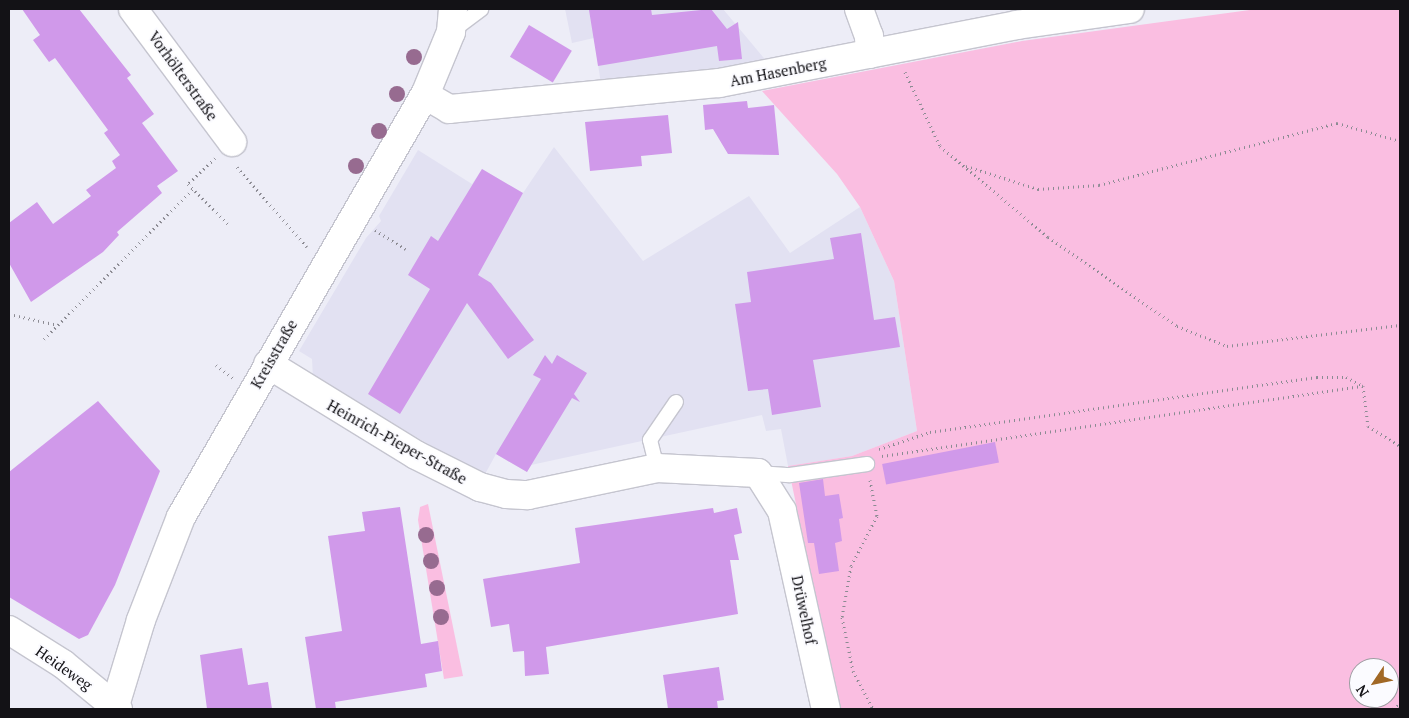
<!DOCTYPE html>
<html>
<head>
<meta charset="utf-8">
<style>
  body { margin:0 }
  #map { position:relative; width:1409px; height:718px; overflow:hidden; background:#ededf7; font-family:"PT Serif",serif }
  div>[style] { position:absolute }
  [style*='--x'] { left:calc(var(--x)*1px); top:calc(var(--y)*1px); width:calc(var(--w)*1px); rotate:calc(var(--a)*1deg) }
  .built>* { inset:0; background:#e2e1f2 }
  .green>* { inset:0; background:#fabee1 }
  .building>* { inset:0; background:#d099ea; transform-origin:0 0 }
  .path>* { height:3px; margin-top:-1.5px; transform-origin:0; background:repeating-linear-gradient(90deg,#8c8b93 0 1px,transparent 0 5px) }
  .roads { filter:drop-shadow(1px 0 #c5c5cf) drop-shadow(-1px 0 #c5c5cf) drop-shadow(0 1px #c5c5cf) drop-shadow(0 -1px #c5c5cf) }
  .lane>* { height:14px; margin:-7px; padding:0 7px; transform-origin:7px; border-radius:7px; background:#fff }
  .street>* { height:28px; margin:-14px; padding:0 14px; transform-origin:14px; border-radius:14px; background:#fff }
  .secondary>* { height:28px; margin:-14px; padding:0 14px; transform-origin:14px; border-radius:14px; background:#fff }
  .trees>* { width:16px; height:16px; margin:-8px; border-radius:50%; background:#976b90 }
  span { translate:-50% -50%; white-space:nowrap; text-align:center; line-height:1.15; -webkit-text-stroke:4px #fbfbff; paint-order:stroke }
  .street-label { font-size:15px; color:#131216 }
  .frame { position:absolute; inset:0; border:10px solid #131216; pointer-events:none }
  .north { position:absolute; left:1349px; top:658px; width:50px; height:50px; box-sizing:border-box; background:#fbfbff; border:1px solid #9e9ea2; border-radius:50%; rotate:236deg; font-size:14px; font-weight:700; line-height:20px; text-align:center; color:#131216 }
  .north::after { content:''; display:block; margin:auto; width:18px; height:22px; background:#a16826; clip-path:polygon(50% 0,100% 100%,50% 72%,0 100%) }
</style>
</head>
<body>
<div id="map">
  <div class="built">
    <i style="clip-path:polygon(565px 9px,723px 9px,768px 63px,601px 84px,594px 38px,572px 43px)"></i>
    <i style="clip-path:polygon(554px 147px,643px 261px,749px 196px,790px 253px,860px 207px,894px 281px,917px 431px,852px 456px,788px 466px,781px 429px,766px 431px,762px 415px,531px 465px,527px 472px,496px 454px,484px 476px,313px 378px,312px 359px,299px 351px,366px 238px,381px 221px,379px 216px,418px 150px,472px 184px,482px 169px,523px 193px)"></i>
  </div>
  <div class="green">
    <i style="clip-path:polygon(evenodd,1257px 9px,1400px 9px,1400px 709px,839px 709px,788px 466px,852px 456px,917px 431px,894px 281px,860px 207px,837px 174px,762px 91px,1022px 41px,1257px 9px,1359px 668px,1389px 668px,1389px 698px,1359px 698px,1359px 668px)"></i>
    <i style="clip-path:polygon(428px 504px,463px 676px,444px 679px,418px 520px,420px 507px)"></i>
  </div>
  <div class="building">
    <i style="clip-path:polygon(22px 9px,79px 9px,131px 75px,127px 78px,154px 114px,142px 123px,178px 171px,157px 186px,162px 193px,117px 232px,119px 235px,103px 252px,31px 302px,9px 263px,9px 223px,37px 202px,53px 224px,91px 196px,86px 190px,116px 168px,112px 161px,120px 155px,104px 133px,108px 130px,55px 58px,49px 62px,33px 40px,40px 35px)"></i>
    <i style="clip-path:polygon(651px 9px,652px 15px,711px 9px,727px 29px,738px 22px,742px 59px,719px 61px,717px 46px,598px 66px,589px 10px)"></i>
    <i style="left:529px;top:25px;width:50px;height:37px;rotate:31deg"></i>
    <i style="clip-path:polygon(747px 101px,748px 108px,774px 105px,779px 155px,728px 154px,713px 129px,705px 130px,703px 105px)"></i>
    <i style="clip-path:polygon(668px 115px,672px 153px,641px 156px,642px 166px,590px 171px,585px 122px)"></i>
    <i style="clip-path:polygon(482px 169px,523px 193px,478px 275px,491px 283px,534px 340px,508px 359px,467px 303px,400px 414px,368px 394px,430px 289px,408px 275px,431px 236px,438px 241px)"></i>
    <i style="clip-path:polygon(861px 233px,874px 320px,895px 317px,900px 347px,813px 360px,821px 407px,772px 415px,768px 389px,748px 391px,735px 304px,751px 302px,747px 272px,834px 259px,830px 238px)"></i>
    <i style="clip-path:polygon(545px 355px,552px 364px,557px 355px,587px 373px,574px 394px,580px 402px,572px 398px,527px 472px,496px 454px,541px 379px,533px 375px)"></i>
    <i style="clip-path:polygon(98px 401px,160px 471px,115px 585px,88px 635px,79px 639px,9px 597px,9px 472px)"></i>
    <i style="left:995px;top:442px;width:21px;height:115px;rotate:79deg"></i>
    <i style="clip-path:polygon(823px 479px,825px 496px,839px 494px,843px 518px,839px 519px,842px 541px,835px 543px,839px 571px,819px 574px,814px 543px,808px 543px,799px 483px)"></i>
    <i style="clip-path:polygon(400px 507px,421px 644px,438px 641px,442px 671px,425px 674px,427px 687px,335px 702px,336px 709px,316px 709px,305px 637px,342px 631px,328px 536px,365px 531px,362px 512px)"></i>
    <i style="clip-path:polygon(713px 508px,714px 513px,737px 508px,742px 533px,734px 535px,739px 560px,730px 560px,738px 614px,546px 647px,549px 674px,525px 676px,524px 651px,513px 652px,509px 624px,491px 627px,483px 579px,580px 563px,575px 528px)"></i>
    <i style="clip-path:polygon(242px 648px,248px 685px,268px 682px,272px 709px,207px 709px,200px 655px)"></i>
    <i style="clip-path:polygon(719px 667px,724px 700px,717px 701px,718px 709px,668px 709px,663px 675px)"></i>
  </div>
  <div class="path">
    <i style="--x:905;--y:72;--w:82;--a:64.7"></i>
    <i style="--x:940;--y:146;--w:141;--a:40.1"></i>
    <i style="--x:1048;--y:237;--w:157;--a:34.6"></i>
    <i style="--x:1177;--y:326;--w:54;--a:21.8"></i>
    <i style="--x:1227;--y:346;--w:174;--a:-6.9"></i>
    <i style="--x:215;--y:158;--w:37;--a:136"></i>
    <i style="--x:188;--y:184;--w:57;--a:45"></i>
    <i style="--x:966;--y:166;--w:76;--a:17.7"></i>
    <i style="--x:1038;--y:189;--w:61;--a:-3.8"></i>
    <i style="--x:1099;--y:185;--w:246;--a:-14.6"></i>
    <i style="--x:1337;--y:123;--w:66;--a:15.9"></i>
    <i style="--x:237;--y:167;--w:106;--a:48.8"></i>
    <i style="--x:375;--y:230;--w:36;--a:32"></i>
    <i style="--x:9;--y:314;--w:50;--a:12.7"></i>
    <i style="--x:44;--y:339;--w:211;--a:-45.2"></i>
    <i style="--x:216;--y:365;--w:21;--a:37"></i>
    <i style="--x:879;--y:449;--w:54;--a:-18.4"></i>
    <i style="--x:930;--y:432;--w:391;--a:-8.1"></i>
    <i style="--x:1317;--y:377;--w:29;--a:0"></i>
    <i style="--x:1346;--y:377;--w:19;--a:28"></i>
    <i style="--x:882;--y:456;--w:486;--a:-8.3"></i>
    <i style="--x:1363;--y:386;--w:40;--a:82.9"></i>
    <i style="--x:1368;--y:426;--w:38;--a:32"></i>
    <i style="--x:870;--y:480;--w:37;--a:79"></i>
    <i style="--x:877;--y:516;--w:56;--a:117.5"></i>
    <i style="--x:851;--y:566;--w:52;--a:100"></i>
    <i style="--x:842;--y:617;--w:55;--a:78.5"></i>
    <i style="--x:853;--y:671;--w:43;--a:62.2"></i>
    <i style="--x:1393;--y:709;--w:9;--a:-36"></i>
  </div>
  <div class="roads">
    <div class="lane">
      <i style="--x:451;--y:32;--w:38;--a:-37"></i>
      <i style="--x:657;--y:468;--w:29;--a:-104"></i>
      <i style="--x:650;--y:440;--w:46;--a:-55.6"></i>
      <i style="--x:758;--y:473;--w:32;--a:4"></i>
      <i style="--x:790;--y:475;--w:78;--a:-8.1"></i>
    </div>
    <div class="street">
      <i style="--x:133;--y:9;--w:166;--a:53.3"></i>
      <i style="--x:859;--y:9;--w:29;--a:70"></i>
      <i style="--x:869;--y:36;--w:18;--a:87"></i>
      <i style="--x:425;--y:95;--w:28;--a:30"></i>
      <i style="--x:449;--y:109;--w:271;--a:-5.5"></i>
      <i style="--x:719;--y:83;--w:304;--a:-11"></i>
      <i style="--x:1017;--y:25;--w:114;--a:-8.1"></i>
      <i style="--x:268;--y:364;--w:174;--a:31.6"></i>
      <i style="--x:416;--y:455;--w:72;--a:26.6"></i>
      <i style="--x:480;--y:487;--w:27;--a:15"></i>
      <i style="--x:506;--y:494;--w:22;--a:3"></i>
      <i style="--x:528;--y:495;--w:132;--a:-11.8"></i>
      <i style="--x:657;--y:468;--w:101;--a:2.8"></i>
      <i style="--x:758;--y:473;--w:45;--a:57.7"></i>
      <i style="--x:782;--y:511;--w:203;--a:77.5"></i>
      <i style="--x:9;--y:630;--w:64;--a:32.2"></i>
      <i style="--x:63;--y:664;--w:71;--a:39.3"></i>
    </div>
    <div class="secondary">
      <i style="--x:114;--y:709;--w:93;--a:-73.1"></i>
      <i style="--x:141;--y:620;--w:110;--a:-68.8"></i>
      <i style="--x:181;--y:517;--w:487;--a:-60"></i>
      <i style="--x:425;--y:95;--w:68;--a:-67.6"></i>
      <i style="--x:451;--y:32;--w:23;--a:-85"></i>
    </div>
  </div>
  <div class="trees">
    <i style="left:414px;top:57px"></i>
    <i style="left:397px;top:94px"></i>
    <i style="left:379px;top:131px"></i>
    <i style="left:356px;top:166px"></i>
    <i style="left:426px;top:535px"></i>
    <i style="left:431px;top:561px"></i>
    <i style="left:437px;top:588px"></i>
    <i style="left:441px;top:617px"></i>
  </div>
  <div class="street-label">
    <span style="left:778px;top:72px;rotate:-11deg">Am Hasenberg</span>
    <span style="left:183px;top:76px;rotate:54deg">Vorhölterstraße</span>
    <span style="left:274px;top:354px;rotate:-60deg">Kreisstraße</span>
    <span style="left:397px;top:442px;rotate:29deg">Heinrich-Pieper-Straße</span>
    <span style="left:804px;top:610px;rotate:78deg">Drüwelhof</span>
    <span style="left:64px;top:668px;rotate:35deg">Heideweg</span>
  </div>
  <div class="frame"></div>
  <div class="north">N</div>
</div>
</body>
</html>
